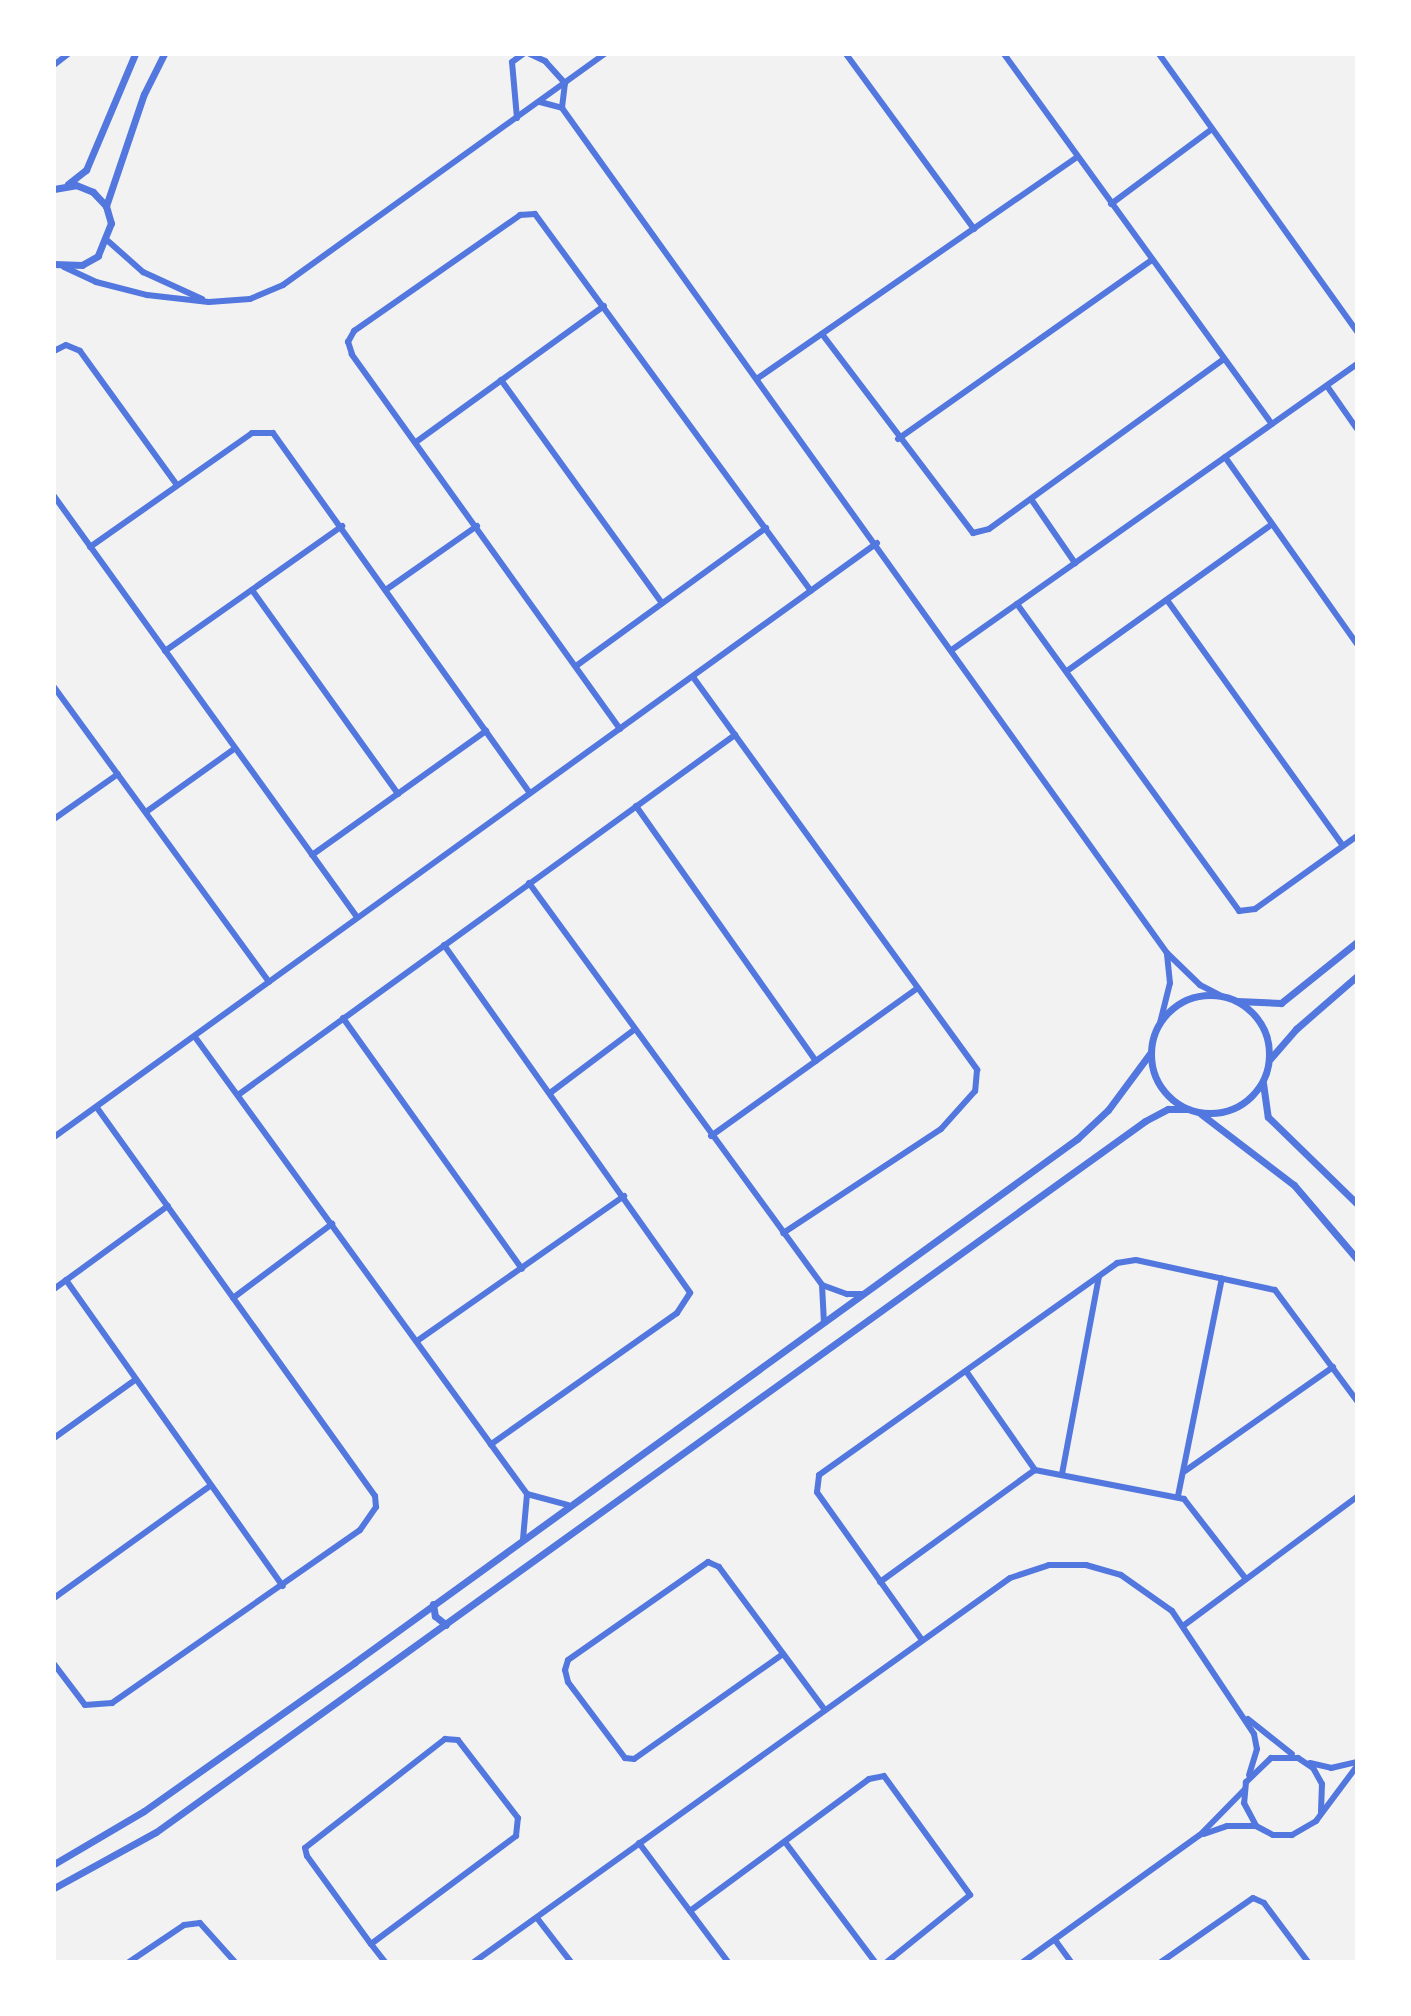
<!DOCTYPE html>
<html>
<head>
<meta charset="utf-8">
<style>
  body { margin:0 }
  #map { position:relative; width:1411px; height:2016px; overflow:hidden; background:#f2f2f2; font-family:Lato,sans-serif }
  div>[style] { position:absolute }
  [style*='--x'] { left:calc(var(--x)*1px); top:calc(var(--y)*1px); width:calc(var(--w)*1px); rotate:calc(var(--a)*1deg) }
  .minor>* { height:6px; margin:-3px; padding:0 3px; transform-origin:3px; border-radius:3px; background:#5277de }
  .tertiary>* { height:7px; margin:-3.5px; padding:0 3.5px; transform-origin:3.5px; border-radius:3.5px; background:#5277de }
  .tertiary>.ring { margin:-3.5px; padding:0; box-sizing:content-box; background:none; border:7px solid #5277de; border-radius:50% }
  span { translate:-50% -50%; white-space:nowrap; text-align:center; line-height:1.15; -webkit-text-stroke:8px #fff; paint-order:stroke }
  .frame { position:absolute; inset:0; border:56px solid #fff; pointer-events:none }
</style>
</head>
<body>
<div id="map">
  <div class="minor">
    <i style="--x:530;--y:54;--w:17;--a:25"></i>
    <i style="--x:545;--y:61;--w:30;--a:48"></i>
    <i style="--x:565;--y:83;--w:25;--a:97"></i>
    <i style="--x:846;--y:54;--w:217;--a:53.8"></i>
    <i style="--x:1004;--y:54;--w:457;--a:54.1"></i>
    <i style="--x:1159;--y:54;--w:341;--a:54.5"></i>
    <i style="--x:54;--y:65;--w:18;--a:-38"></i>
    <i style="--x:540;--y:102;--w:23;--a:15"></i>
    <i style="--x:562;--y:108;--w:1039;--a:54.4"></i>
    <i style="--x:1167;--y:953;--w:46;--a:44.1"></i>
    <i style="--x:1200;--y:985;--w:25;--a:27"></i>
    <i style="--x:517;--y:118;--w:56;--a:-95.1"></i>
    <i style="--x:512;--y:62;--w:14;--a:-36"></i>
    <i style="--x:1111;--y:204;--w:126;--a:-36.6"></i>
    <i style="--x:108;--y:241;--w:47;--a:41.5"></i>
    <i style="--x:143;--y:272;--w:65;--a:24.6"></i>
    <i style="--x:64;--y:267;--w:35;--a:25"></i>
    <i style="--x:96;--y:282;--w:53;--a:14.3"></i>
    <i style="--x:147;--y:295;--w:62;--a:6.4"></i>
    <i style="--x:209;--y:302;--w:41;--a:-4.2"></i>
    <i style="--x:250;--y:299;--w:36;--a:-23"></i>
    <i style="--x:283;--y:285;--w:396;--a:-35.7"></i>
    <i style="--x:822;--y:334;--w:250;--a:52.8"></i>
    <i style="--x:973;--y:533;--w:16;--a:-14"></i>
    <i style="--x:989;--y:529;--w:290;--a:-35.9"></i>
    <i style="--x:54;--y:351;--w:13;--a:-27"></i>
    <i style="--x:66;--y:345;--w:15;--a:23"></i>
    <i style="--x:80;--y:351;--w:165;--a:54.1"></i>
    <i style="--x:758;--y:378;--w:388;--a:-34.7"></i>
    <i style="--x:501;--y:380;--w:275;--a:54.2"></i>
    <i style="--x:1327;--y:386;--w:52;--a:55.1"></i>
    <i style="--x:898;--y:439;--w:311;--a:-35.2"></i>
    <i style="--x:416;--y:442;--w:232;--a:-35.9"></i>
    <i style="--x:1225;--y:457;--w:229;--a:54.8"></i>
    <i style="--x:54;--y:496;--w:519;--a:54.26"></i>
    <i style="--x:1031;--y:499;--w:78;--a:55.5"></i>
    <i style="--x:90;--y:547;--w:198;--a:-35.1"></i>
    <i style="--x:252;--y:433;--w:21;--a:0"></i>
    <i style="--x:273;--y:433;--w:442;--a:54.5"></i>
    <i style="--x:387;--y:589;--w:110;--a:-35"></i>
    <i style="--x:252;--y:590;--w:251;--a:54.4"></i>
    <i style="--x:1167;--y:600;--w:302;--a:54.4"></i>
    <i style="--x:1017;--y:604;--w:379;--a:54.1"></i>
    <i style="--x:1239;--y:911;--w:16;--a:-7"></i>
    <i style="--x:1255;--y:909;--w:125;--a:-35.6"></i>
    <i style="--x:953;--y:649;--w:494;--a:-35.2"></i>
    <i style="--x:165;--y:651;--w:217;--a:-35.2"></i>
    <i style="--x:576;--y:666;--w:235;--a:-36"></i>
    <i style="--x:1067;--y:671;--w:252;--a:-35.6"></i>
    <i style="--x:693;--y:677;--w:485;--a:54.1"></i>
    <i style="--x:977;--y:1070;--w:21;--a:95"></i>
    <i style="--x:975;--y:1091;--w:51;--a:131.8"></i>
    <i style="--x:941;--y:1129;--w:189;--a:146.6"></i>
    <i style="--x:54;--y:687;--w:365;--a:53.9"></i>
    <i style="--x:620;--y:729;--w:461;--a:-125.6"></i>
    <i style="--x:352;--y:354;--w:13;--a:-108"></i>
    <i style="--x:348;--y:342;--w:13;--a:-61"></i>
    <i style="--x:354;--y:331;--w:203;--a:-34.9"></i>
    <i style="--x:520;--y:215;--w:15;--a:-4"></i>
    <i style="--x:535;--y:214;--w:467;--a:53.8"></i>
    <i style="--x:636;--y:806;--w:312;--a:54.8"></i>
    <i style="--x:146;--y:812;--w:108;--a:-35.6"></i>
    <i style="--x:54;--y:819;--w:78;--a:-35.1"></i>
    <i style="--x:312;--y:855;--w:214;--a:-35.5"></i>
    <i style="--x:529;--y:883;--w:497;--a:53.9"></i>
    <i style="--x:822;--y:1285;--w:37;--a:87"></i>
    <i style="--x:444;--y:945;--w:426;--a:54.7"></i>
    <i style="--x:690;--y:1293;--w:24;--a:123"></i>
    <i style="--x:677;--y:1313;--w:228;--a:144.8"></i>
    <i style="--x:343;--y:1018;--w:308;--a:54.5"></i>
    <i style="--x:1160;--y:1023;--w:41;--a:-76"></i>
    <i style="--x:1170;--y:983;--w:30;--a:-96"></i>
    <i style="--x:195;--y:1037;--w:565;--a:54"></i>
    <i style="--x:527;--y:1494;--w:42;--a:15"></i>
    <i style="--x:550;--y:1093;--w:105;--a:-36.9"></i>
    <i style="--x:238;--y:1095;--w:614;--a:-35.92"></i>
    <i style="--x:711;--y:1136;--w:254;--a:-35.6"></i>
    <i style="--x:54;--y:1137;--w:1015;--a:-35.82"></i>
    <i style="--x:66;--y:1280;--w:375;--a:54.7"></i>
    <i style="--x:822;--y:1285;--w:27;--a:20"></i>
    <i style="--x:847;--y:1294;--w:17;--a:0"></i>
    <i style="--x:54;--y:1289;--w:141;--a:-36.1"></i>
    <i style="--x:233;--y:1298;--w:124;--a:-36.8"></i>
    <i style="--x:417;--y:1341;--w:253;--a:-35"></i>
    <i style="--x:966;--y:1371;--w:121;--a:55.1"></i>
    <i style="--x:54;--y:1438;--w:100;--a:-35.6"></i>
    <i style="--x:1185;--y:1471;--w:181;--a:-35.1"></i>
    <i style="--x:1062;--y:1474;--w:201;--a:-79.4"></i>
    <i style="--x:1178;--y:1496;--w:222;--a:-78.6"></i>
    <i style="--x:523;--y:1539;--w:45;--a:-84.9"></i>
    <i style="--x:880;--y:1582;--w:191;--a:-35.9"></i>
    <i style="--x:1035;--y:1470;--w:152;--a:11"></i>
    <i style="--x:1184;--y:1499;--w:101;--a:52.2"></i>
    <i style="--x:54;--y:1598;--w:192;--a:-35.7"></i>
    <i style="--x:1183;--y:1626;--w:217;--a:-36.6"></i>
    <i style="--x:922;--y:1640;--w:181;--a:-125.4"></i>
    <i style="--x:817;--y:1492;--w:17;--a:-83"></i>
    <i style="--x:819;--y:1475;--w:366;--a:-35.4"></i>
    <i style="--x:1117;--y:1263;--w:19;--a:-9"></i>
    <i style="--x:1136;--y:1260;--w:142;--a:12.2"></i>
    <i style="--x:1275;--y:1290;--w:138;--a:53.5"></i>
    <i style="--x:783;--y:1654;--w:182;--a:144.8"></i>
    <i style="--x:634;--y:1759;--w:9;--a:-174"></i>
    <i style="--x:625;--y:1758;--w:95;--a:-126.9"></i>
    <i style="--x:568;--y:1682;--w:12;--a:-104"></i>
    <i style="--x:565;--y:1670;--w:10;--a:-73"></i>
    <i style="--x:568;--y:1660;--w:171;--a:-35"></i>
    <i style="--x:708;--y:1562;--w:12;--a:24"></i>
    <i style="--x:719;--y:1567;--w:178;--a:53.5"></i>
    <i style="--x:54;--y:1664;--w:51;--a:52.9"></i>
    <i style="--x:85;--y:1705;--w:27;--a:-4"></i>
    <i style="--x:112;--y:1703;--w:302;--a:-34.9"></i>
    <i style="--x:360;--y:1530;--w:28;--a:-55"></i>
    <i style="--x:376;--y:1507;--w:11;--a:-95"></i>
    <i style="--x:375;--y:1496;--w:476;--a:-125.6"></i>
    <i style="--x:1248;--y:1719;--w:56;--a:38.5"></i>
    <i style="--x:1310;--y:1763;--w:22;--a:13"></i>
    <i style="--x:1331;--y:1768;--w:27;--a:-13"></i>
    <i style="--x:1321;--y:1812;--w:28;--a:-88"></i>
    <i style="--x:1322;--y:1784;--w:18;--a:-119"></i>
    <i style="--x:1313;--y:1768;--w:18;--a:-146"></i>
    <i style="--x:1298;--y:1758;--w:27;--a:180"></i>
    <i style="--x:1271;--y:1758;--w:35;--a:136"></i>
    <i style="--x:1246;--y:1782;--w:21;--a:95"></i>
    <i style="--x:1244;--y:1803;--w:26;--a:62"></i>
    <i style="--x:1256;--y:1826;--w:19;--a:28"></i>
    <i style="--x:1273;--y:1835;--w:19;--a:0"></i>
    <i style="--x:1292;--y:1835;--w:28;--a:-30"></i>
    <i style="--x:1316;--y:1821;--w:69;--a:-53.3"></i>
    <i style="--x:1204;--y:1834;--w:24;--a:-19"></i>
    <i style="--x:1227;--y:1826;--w:28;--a:0"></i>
    <i style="--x:785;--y:1842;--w:150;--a:53.1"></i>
    <i style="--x:639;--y:1843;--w:149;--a:53.2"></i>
    <i style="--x:690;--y:1911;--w:222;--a:-36.4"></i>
    <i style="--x:869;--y:1779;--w:15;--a:-11"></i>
    <i style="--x:884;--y:1776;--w:147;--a:54.1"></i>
    <i style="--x:970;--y:1895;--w:107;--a:141.1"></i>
    <i style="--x:537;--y:1918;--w:56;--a:52.3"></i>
    <i style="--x:1055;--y:1940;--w:27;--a:54"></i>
    <i style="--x:371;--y:1944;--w:181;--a:-36.7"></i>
    <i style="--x:516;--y:1836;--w:18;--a:-84"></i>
    <i style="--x:518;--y:1818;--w:98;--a:-127.6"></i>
    <i style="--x:458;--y:1740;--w:13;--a:-176"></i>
    <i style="--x:445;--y:1739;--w:177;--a:142.1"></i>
    <i style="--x:305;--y:1848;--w:8;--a:76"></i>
    <i style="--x:307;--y:1856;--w:109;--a:54"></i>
    <i style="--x:371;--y:1944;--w:23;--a:52"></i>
    <i style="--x:129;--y:1962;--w:66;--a:-33.9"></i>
    <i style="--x:184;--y:1925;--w:16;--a:-7"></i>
    <i style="--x:200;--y:1923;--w:52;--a:48.1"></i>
    <i style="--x:474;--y:1962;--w:659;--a:-35.62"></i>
    <i style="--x:1010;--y:1578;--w:41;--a:-18.4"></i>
    <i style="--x:1049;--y:1565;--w:37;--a:0"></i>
    <i style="--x:1086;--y:1565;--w:36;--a:16"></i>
    <i style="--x:1121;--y:1575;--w:62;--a:35.2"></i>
    <i style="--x:1172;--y:1611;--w:148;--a:56.3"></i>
    <i style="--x:1254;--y:1734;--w:15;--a:79"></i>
    <i style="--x:1257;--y:1749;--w:27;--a:107"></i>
    <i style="--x:1023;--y:1962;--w:218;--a:-35.7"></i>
    <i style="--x:1200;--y:1835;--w:63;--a:-45.6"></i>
    <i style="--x:1161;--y:1962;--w:112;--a:-34.8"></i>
    <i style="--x:1253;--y:1898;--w:12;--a:24"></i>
    <i style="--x:1264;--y:1903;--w:74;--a:53.3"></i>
  </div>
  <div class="tertiary">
    <i style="--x:68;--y:184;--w:23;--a:-38"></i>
    <i style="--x:86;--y:170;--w:126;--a:-67.1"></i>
    <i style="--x:54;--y:189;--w:22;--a:-10"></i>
    <i style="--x:76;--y:185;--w:18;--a:22"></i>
    <i style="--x:93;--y:192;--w:19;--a:47"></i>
    <i style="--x:106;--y:206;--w:18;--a:74"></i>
    <i style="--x:111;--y:223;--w:35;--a:112"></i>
    <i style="--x:98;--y:256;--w:18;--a:151"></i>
    <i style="--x:82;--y:265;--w:28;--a:-178"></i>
    <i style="--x:106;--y:206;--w:118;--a:-71.3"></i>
    <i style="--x:144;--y:94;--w:45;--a:-63.4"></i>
    <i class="ring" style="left:1151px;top:995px;width:111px;height:111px"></i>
    <i style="--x:1237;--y:1001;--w:44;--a:2.6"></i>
    <i style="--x:1281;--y:1003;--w:97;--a:-38.8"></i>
    <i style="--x:1270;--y:1059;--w:40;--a:-49"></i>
    <i style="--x:1296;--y:1029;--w:81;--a:-41"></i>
    <i style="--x:1263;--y:1083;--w:34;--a:82"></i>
    <i style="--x:1268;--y:1117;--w:124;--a:44.3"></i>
    <i style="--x:1201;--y:1114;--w:117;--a:37.4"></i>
    <i style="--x:1294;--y:1185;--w:97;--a:49.6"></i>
    <i style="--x:433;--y:1604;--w:12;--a:81"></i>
    <i style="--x:435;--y:1616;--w:14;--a:39"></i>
    <i style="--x:54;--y:1864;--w:104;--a:-30.5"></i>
    <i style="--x:144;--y:1811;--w:258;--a:-35.2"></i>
    <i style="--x:355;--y:1662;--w:892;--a:-35.92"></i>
    <i style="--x:1077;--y:1139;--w:42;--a:-43.1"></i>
    <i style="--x:1108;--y:1110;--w:72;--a:-53.4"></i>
    <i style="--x:54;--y:1888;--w:116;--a:-28.8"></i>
    <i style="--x:156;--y:1832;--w:1218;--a:-35.71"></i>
    <i style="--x:1145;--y:1121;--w:26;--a:-28"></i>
    <i style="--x:1168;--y:1109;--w:20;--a:0"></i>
  </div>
  <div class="frame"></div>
</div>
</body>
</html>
